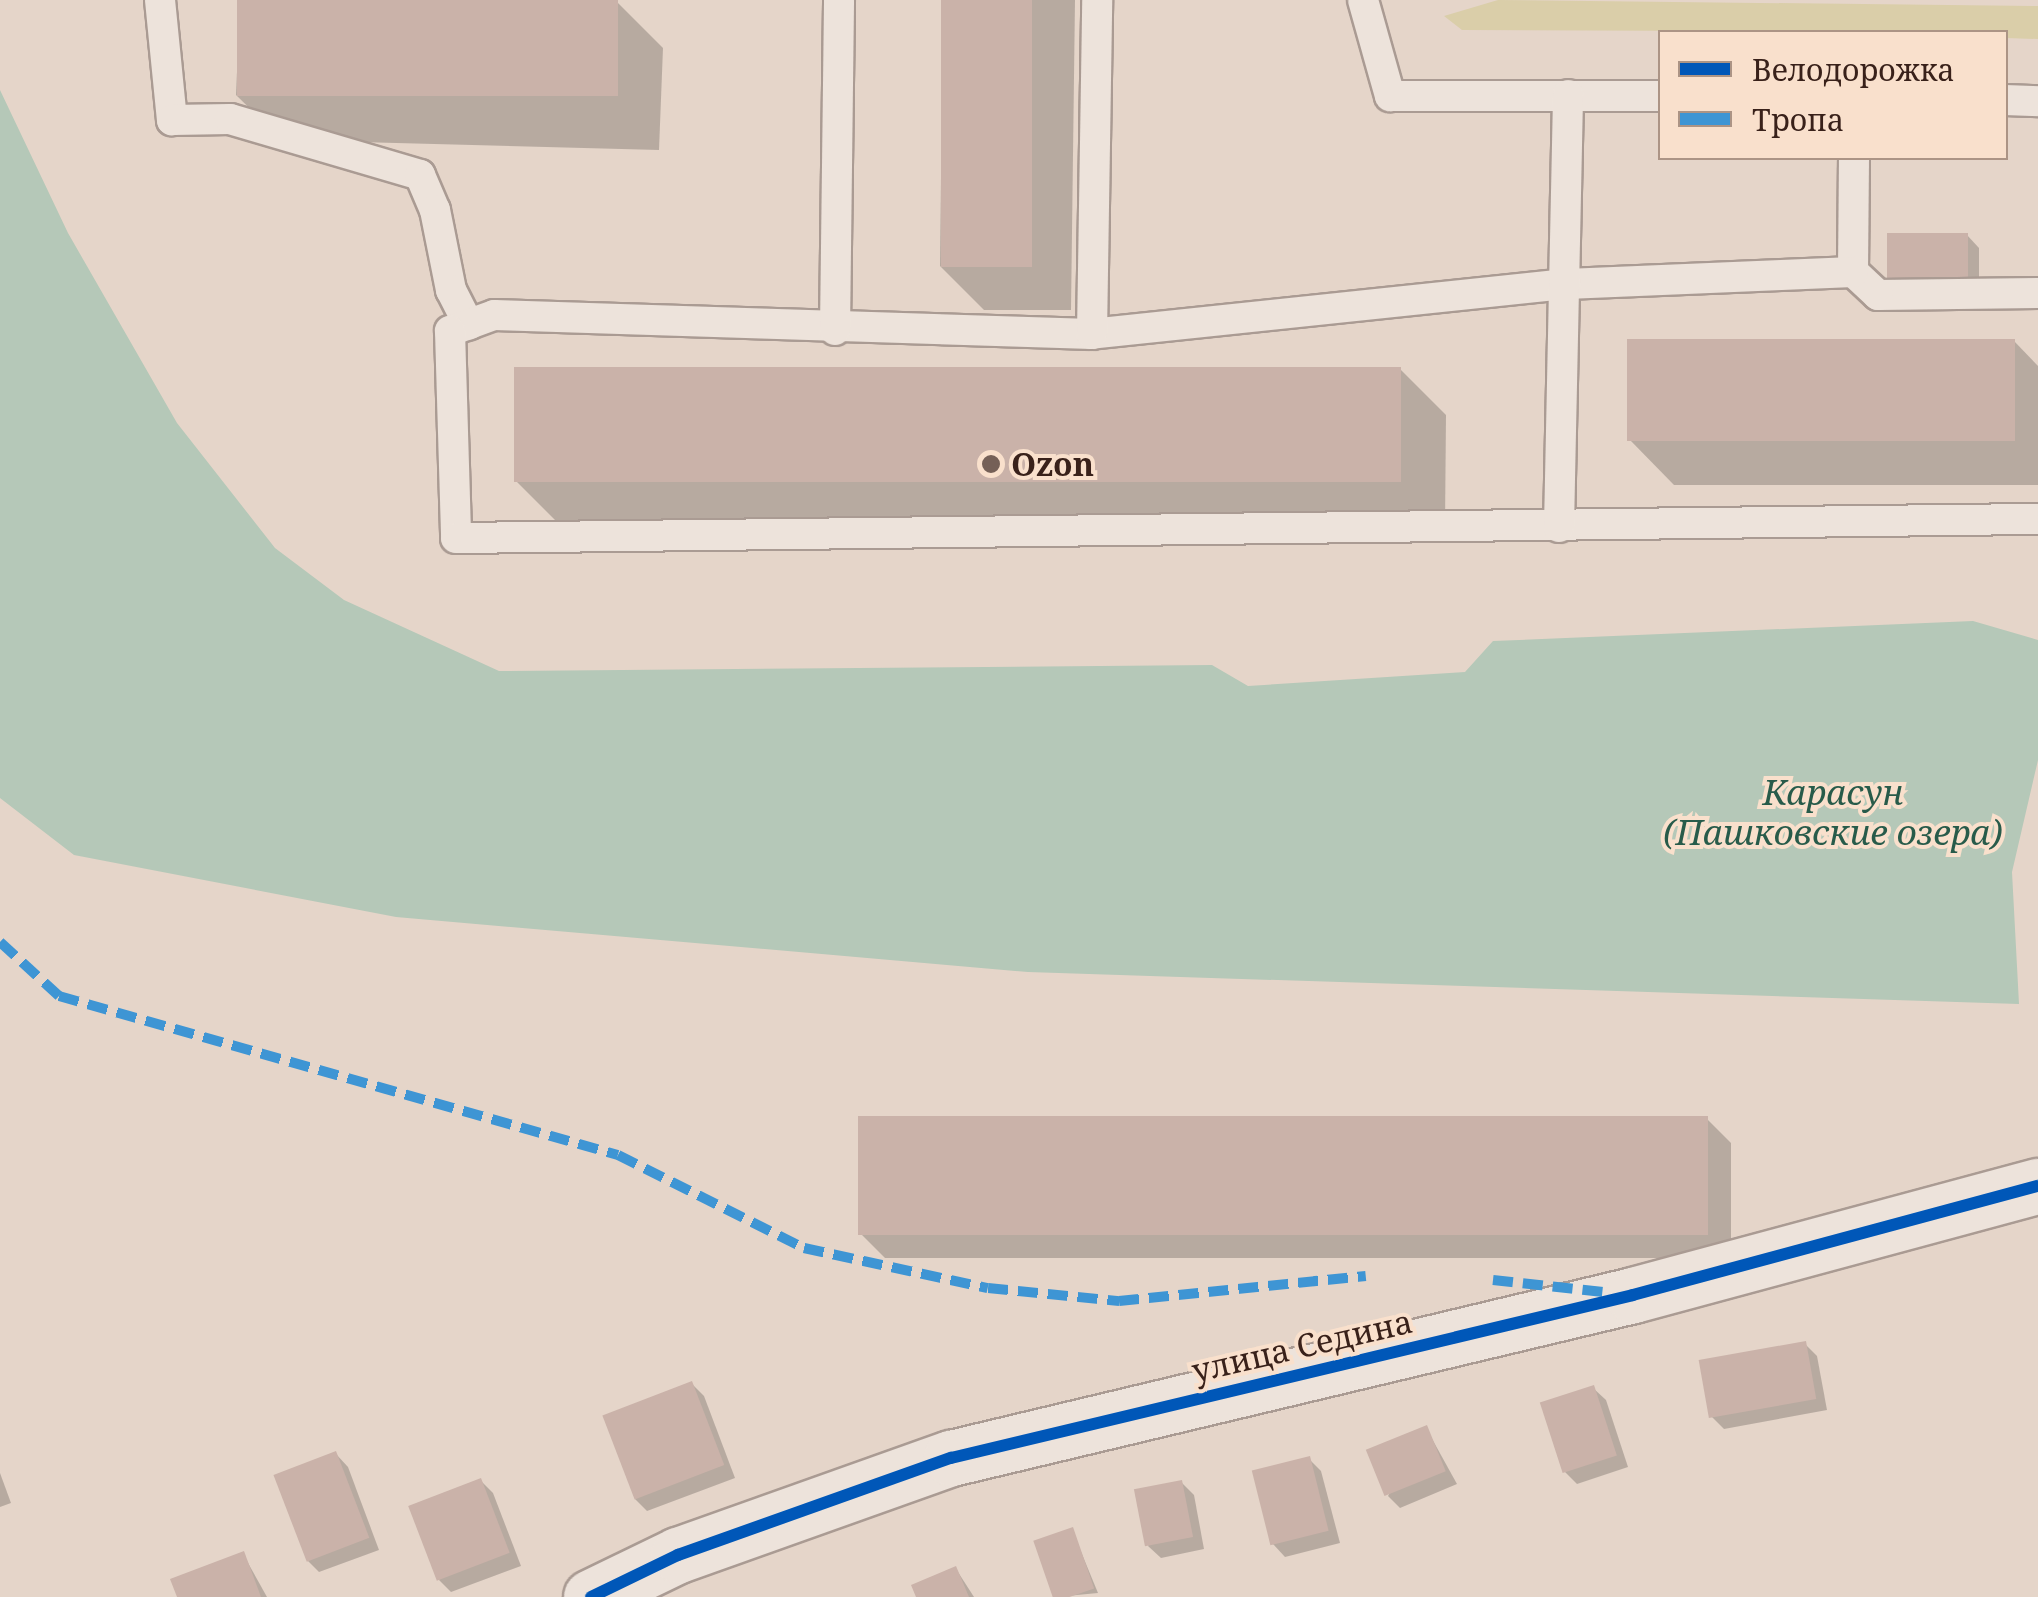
<!DOCTYPE html>
<html>
<head>
<meta charset="utf-8">
<style>
  body { margin:0 }
  #map { position:relative; width:2038px; height:1597px; overflow:hidden; background:#e5d5c9; font-family:"Noto Serif",serif }
  div>[style] { position:absolute }
  [style*='--x'] { left:calc(var(--x)*1px); top:calc(var(--y)*1px); width:calc(var(--w)*1px); rotate:calc(var(--a)*1deg) }
  .green>* { inset:0; background:#dacea9 }
  .water>* { inset:0; background:#b5c8b8 }
  .shadow>* { inset:0; background:#0003 }
  .building>* { inset:0; background:#cab2a9; transform-origin:0 0 }
  .roads { filter:drop-shadow(2px 0 #aa9b93) drop-shadow(-2px 0 #aa9b93) drop-shadow(0 2px #aa9b93) drop-shadow(0 -2px #aa9b93) }
  .service>* { height:30px; margin:-15px; padding:0 15px; transform-origin:15px; border-radius:15px; background:#ede3db }
  .minor>* { height:55px; margin:-27.5px; padding:0 27.5px; transform-origin:27.5px; border-radius:27.5px; background:#ede3db }
  .quiet>* { height:10px; margin-top:-5px; transform-origin:0; background:repeating-linear-gradient(90deg,#3e95d4 0 20px,transparent 0 30px) }
  .cycleway>* { height:12px; margin:-6px; padding:0 6px; transform-origin:6px; border-radius:6px; background:#0057b8 }
  .dots>* { width:28px; height:28px; translate:-50% -50%; box-sizing:border-box; border:5px solid #f9e0cc; border-radius:50% }
  span { translate:-50% -50%; white-space:nowrap; text-align:center; line-height:1.15; -webkit-text-stroke:8px #f9e0cc; paint-order:stroke }
  .poi-label { font-size:32px; color:#39211a; font-weight:700 }
  .left { translate:0 -50%; text-align:left }
  .street-label { font-size:32px; color:#39211a }
  .water-label { font-size:35px; color:#285b4a; font-style:italic }
  .legend { position:absolute; left:1658px; top:30px; width:350px; height:130px; box-sizing:border-box; background:#f9e0cc; border:2px solid #ac9485; margin:0; padding:12px 18px; list-style:none; font-size:30px; color:#39211a }
  .legend li { display:flex; align-items:center; gap:20px; height:50px }
  .legend b { width:50px; border:2px solid #ac9485 }
</style>
</head>
<body>
<div id="map">
  <div class="green">
    <i style="clip-path:polygon(1498px 0,2038px 6px,2038px 39px,2006px 38px,2006px 32px,1462px 30px,1444px 16px)"></i>
  </div>
  <div class="water">
    <i style="clip-path:polygon(0 90px,68px 233px,177px 423px,275px 548px,344px 600px,499px 671px,1212px 665px,1248px 686px,1465px 672px,1493px 641px,1973px 621px,2038px 640px,2038px 760px,2012px 872px,2019px 1004px,1028px 972px,396px 917px,74px 855px,0 798px)"></i>
  </div>
  <div class="shadow">
    <i style="clip-path:polygon(240px 0,617px 2px,663px 48px,659px 150px,282px 140px,236px 95px)"></i>
    <i style="clip-path:polygon(943px 0,1075px 0,1071px 310px,984px 310px,940px 266px)"></i>
    <i style="clip-path:polygon(1967px 235px,1979px 248px,1979px 293px,1901px 293px)"></i>
    <i style="clip-path:polygon(2014px 341px,2038px 366px,2038px 485px,1674px 485px,1629px 439px)"></i>
    <i style="clip-path:polygon(1400px 369px,1446px 415px,1445px 526px,562px 527px,516px 481px)"></i>
    <i style="clip-path:polygon(1707px 1119px,1731px 1143px,1731px 1258px,885px 1258px,861px 1234px)"></i>
    <i style="clip-path:polygon(1805px 1344px,1817px 1356px,1827px 1410px,1724px 1429px,1712px 1417px)"></i>
    <i style="clip-path:polygon(692px 1384px,704px 1396px,735px 1478px,647px 1511px,635px 1499px)"></i>
    <i style="clip-path:polygon(1593px 1388px,1606px 1400px,1628px 1467px,1577px 1484px,1565px 1472px)"></i>
    <i style="clip-path:polygon(1426px 1428px,1457px 1484px,1400px 1508px,1388px 1496px)"></i>
    <i style="clip-path:polygon(336px 1454px,348px 1467px,379px 1550px,319px 1572px,307px 1560px)"></i>
    <i style="clip-path:polygon(1309px 1459px,1321px 1471px,1340px 1543px,1285px 1557px,1273px 1544px)"></i>
    <i style="clip-path:polygon(0 1473px,11px 1503px,0 1507px)"></i>
    <i style="clip-path:polygon(481px 1481px,493px 1493px,521px 1566px,451px 1592px,439px 1580px)"></i>
    <i style="clip-path:polygon(1181px 1482px,1194px 1495px,1204px 1549px,1161px 1558px,1148px 1546px)"></i>
    <i style="clip-path:polygon(1072px 1530px,1098px 1593px,1056px 1597px,1037px 1543px)"></i>
    <i style="clip-path:polygon(243px 1554px,267px 1597px,180px 1597px)"></i>
    <i style="clip-path:polygon(956px 1569px,974px 1597px,918px 1597px)"></i>
  </div>
  <div class="building">
    <i style="left:237px;top:0;width:381px;height:96px"></i>
    <i style="left:941px;top:0;width:91px;height:267px"></i>
    <i style="left:1887px;top:233px;width:81px;height:49px"></i>
    <i style="left:1627px;top:339px;width:388px;height:102px"></i>
    <i style="left:514px;top:367px;width:887px;height:115px"></i>
    <i style="left:1708px;top:1116px;width:119px;height:850px;rotate:90deg"></i>
    <i style="left:1806px;top:1341px;width:59px;height:109px;rotate:80deg"></i>
    <i style="left:692px;top:1381px;width:90px;height:96px;rotate:69deg"></i>
    <i style="left:1594px;top:1385px;width:74px;height:57px;rotate:72deg"></i>
    <i style="left:1427px;top:1425px;width:50px;height:66px;rotate:68deg"></i>
    <i style="left:336px;top:1451px;width:93px;height:67px;rotate:69deg"></i>
    <i style="left:1310px;top:1456px;width:77px;height:60px;rotate:76deg"></i>
    <i style="left:481px;top:1478px;width:80px;height:78px;rotate:69deg"></i>
    <i style="left:1182px;top:1480px;width:58px;height:49px;rotate:79deg"></i>
    <i style="left:1073px;top:1527px;width:65px;height:42px;rotate:71deg"></i>
    <i style="clip-path:polygon(244px 1551px,261px 1597px,177px 1597px,170px 1579px)"></i>
    <i style="clip-path:polygon(956px 1566px,969px 1597px,916px 1597px,911px 1585px)"></i>
  </div>
  <div class="roads">
    <div class="service">
      <i style="--x:160;--y:0;--w:121;--a:84.3"></i>
      <i style="--x:172;--y:120;--w:58;--a:-1"></i>
      <i style="--x:230;--y:119;--w:198;--a:16.4"></i>
      <i style="--x:420;--y:175;--w:38;--a:67"></i>
      <i style="--x:435;--y:210;--w:82;--a:78.7"></i>
      <i style="--x:451;--y:290;--w:39;--a:63"></i>
      <i style="--x:1363;--y:0;--w:100;--a:74.3"></i>
      <i style="--x:1390;--y:96;--w:270;--a:0"></i>
      <i style="--x:2006;--y:100;--w:32;--a:2"></i>
      <i style="--x:1853;--y:272;--w:114;--a:-89.5"></i>
      <i style="--x:2038;--y:293;--w:160;--a:179.3"></i>
      <i style="--x:1878;--y:295;--w:34;--a:-137"></i>
      <i style="--x:1853;--y:272;--w:287;--a:177.6"></i>
      <i style="--x:1566;--y:284;--w:477;--a:174"></i>
      <i style="--x:1092;--y:334;--w:598;--a:-178.18"></i>
      <i style="--x:494;--y:315;--w:47;--a:160"></i>
      <i style="--x:450;--y:331;--w:207;--a:88.3"></i>
      <i style="--x:456;--y:538;--w:1582;--a:-0.69"></i>
      <i style="--x:835;--y:330;--w:330;--a:-89.3"></i>
      <i style="--x:1092;--y:334;--w:334;--a:-89.1"></i>
      <i style="--x:1559;--y:527;--w:432;--a:-88.8"></i>
    </div>
    <div class="minor">
      <i style="--x:591;--y:1597;--w:97;--a:-25.8"></i>
      <i style="--x:678;--y:1555;--w:290;--a:-19.6"></i>
      <i style="--x:951;--y:1458;--w:701;--a:-13.44"></i>
      <i style="--x:1633;--y:1295;--w:419;--a:-15.1"></i>
    </div>
  </div>
  <div class="quiet">
    <i style="--x:0;--y:942;--w:80;--a:42.5"></i>
    <i style="--x:59;--y:996;--w:581;--a:15.88"></i>
    <i style="--x:618;--y:1155;--w:208;--a:26.6"></i>
    <i style="--x:804;--y:1248;--w:188;--a:12.3"></i>
    <i style="--x:988;--y:1288;--w:132;--a:5.7"></i>
    <i style="--x:1119;--y:1301;--w:248;--a:-5.8"></i>
    <i style="--x:1493;--y:1280;--w:120;--a:6.2"></i>
  </div>
  <div class="cycleway">
    <i style="--x:591;--y:1597;--w:97;--a:-25.8"></i>
    <i style="--x:678;--y:1555;--w:290;--a:-19.6"></i>
    <i style="--x:951;--y:1458;--w:701;--a:-13.44"></i>
    <i style="--x:1633;--y:1295;--w:419;--a:-15.1"></i>
  </div>
  <div class="dots">
    <i style="left:991px;top:464px;background:#756057"></i>
  </div>
  <div class="poi-label">
    <span class="left" style="left:1011px;top:464px">Ozon</span>
  </div>
  <div class="street-label">
    <span style="left:1302px;top:1346px;rotate:-13deg">улица Седина</span>
  </div>
  <div class="water-label">
    <span style="left:1833px;top:812px">Карасун<br>(Пашковские озера)</span>
  </div>
  <ul class="legend">
  <li><b style="height:12px;background:#0057b8"></b>Велодорожка</li>
  <li><b style="height:12px;background:#3e95d4"></b>Тропа</li>
  </ul>
</div>
</body>
</html>
